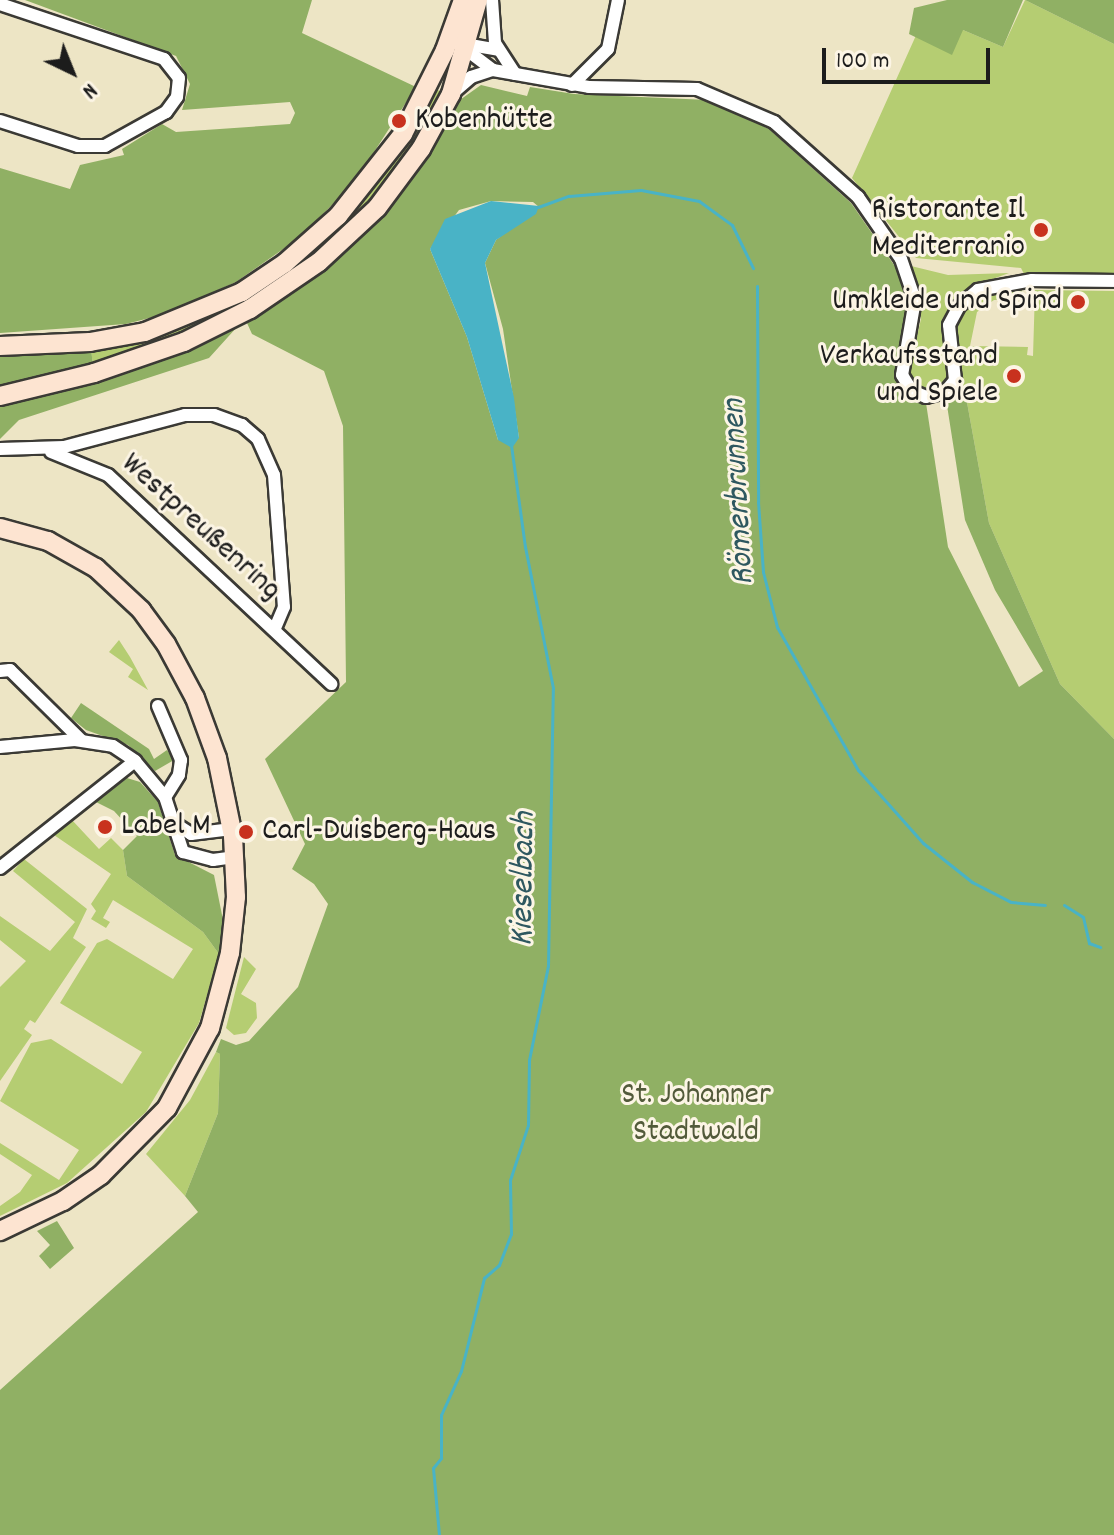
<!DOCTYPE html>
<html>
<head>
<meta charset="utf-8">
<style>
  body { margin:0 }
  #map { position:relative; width:1114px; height:1535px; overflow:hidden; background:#ede5c5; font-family:Dekko,sans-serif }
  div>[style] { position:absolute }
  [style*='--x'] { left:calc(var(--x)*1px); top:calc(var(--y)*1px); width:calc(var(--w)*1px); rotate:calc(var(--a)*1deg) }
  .green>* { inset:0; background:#b5cd72 }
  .forest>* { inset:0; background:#90b064 }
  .water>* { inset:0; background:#49b3c6 }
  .stream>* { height:3px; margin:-1.5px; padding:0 1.5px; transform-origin:1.5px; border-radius:1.5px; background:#49b3c6 }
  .roads { filter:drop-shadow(2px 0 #3b3a35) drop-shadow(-2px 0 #3b3a35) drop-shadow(0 2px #3b3a35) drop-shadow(0 -2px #3b3a35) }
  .street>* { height:12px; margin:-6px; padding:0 6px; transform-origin:6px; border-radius:6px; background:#fff }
  .secondary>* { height:18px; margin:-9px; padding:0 9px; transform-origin:9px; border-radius:9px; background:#fde4d1 }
  .dots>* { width:22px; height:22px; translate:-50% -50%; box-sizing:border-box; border:4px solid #fcf5e5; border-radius:50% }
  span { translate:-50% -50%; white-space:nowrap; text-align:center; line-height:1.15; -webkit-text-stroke:6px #fcf5e5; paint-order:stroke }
  .poi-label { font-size:32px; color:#1c1c1c }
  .left { translate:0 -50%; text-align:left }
  .right { translate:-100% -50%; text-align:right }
  .street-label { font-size:32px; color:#1c1c1c }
  .park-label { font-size:32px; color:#525a3a }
  .water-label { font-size:34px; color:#2e5860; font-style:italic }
  .north { position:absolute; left:32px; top:32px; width:80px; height:80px; -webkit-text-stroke:6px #fcf5e5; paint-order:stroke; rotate:137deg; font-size:22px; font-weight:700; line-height:32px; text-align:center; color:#1c1c1c }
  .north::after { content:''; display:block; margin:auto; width:28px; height:36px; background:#1c1c1c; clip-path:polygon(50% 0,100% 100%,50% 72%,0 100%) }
  .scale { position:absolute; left:822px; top:48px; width:168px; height:36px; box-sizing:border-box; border:4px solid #1c1c1c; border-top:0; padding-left:10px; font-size:24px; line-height:28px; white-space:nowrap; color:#1c1c1c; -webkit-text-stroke:6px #fcf5e5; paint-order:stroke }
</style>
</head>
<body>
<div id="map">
  <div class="green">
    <i style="clip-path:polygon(1025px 0,1114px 44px,1114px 275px,1024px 274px,1021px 268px,916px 258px,852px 178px,922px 22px,963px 30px,1003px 47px)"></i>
    <i style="clip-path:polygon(436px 89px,445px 94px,432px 120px,372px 203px,315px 258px,247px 303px,150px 348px,93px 366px,91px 348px,244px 297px,407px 138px)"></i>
    <i style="clip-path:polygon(911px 266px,948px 275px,1009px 273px,968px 288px,949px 308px,943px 324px,950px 370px,947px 380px,927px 392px,917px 389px,908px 375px,921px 319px)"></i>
    <i style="clip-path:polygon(1022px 286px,1022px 299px,994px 300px,977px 312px,970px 346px,1028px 347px,1027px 355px,1033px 356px,1035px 290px,1114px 291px,1114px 739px,1060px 684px,989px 523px,964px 386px,957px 387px,961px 375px,955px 338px,961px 312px,979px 295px)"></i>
    <i style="clip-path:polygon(119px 640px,130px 657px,148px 690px,128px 677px,133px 669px,109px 652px)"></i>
    <i style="clip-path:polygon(72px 820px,99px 849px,111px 838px,123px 850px,127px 876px,203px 932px,219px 954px,199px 1023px,146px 1112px,67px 1183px,0 1216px,0 1206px,20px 1192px,32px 1175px,0 1154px,0 1143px,59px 1180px,79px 1150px,0 1101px,31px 1043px,51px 1039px,122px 1084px,142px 1052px,60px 1003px,97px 943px,107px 939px,173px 979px,193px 949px,113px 900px,103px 918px,110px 922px,106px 928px,91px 919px,96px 911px,91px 904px,111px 874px,54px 835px)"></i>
    <i style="clip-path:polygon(24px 859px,87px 909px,73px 938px,86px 947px,35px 1023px,30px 1020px,24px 1029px,32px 1035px,0 1081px,0 987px,26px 961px,0 940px,0 916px,50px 951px,75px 922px,13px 871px)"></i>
    <i style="clip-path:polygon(244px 957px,256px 969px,241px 994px,256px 1003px,257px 1018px,246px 1033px,234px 1035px,226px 1028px)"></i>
    <i style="clip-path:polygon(216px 1052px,220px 1054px,218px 1113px,185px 1196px,146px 1154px,190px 1100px)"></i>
  </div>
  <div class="forest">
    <i style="clip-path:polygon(25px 0,312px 0,302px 33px,416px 87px,354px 183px,299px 238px,236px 282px,165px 314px,126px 324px,0 333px,0 168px,70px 189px,80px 165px,124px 155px,122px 149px,162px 124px,176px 132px,290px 124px,295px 113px,290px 102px,182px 110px,190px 84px,176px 56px)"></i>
    <i style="clip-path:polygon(947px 0,1023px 0,1003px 47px,963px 30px,952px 55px,909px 34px,914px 8px)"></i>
    <i style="clip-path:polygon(1025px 0,1114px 0,1114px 44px)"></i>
    <i style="clip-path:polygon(evenodd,481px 85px,527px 96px,530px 87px,574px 94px,708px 100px,769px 129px,851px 203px,901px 275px,907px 316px,895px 378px,907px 396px,926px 403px,948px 547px,1019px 687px,1043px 671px,995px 590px,965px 520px,946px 399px,964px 386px,989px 523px,1060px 684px,1114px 739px,1114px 1535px,0 1535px,0 1390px,198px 1212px,185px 1196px,218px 1113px,220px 1054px,216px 1052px,221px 1039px,236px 1045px,249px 1041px,298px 987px,328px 904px,314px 884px,292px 869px,305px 844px,265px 759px,346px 682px,343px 426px,324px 371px,252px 334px,247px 323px,360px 239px,400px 195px,457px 102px,481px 85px,491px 201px,533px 202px,539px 207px,496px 240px,485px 263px,503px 329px,519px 438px,498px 440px,467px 337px,430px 249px,459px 210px,491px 201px)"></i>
    <i style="clip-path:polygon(237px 327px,209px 358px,19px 420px,0 439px,0 407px,95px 383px)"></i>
    <i style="clip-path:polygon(91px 348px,93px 366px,0 388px,0 352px)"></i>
    <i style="clip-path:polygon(81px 703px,149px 749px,154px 759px,167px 750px,174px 760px,155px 771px,128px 745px,86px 730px,71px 718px)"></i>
    <i style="clip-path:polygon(127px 778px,140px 782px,158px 802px,175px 855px,214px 875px,223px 920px,219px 954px,203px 932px,127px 876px,123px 850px,137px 836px,114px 811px,96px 802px)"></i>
    <i style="clip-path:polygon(57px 1221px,74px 1248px,50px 1269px,39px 1256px,50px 1245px,37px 1231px)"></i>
  </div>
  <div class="water">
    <i style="clip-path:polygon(491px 201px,539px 206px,536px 214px,496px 240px,485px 263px,514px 398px,519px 438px,512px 448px,498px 440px,467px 337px,430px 249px,445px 219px)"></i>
  </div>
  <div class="stream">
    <i style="--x:538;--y:207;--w:33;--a:-20"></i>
    <i style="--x:569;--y:196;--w:72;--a:-4.8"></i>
    <i style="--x:641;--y:190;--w:59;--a:10.7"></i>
    <i style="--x:699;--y:201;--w:41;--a:36"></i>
    <i style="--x:732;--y:225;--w:48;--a:64"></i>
    <i style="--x:757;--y:286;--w:216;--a:89.7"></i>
    <i style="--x:758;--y:502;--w:70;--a:85.9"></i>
    <i style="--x:763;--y:572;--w:57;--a:75.7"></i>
    <i style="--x:777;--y:627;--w:164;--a:60.5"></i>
    <i style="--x:858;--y:770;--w:98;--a:48.3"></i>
    <i style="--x:923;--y:843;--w:63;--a:38.5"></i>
    <i style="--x:972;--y:882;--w:44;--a:27.1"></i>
    <i style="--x:1011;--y:902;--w:34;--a:5"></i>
    <i style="--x:1064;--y:905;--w:22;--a:32"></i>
    <i style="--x:1083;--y:917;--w:27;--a:77"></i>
    <i style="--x:1089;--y:943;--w:12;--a:20"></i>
    <i style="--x:439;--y:1535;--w:67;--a:-95.1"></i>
    <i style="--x:433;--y:1468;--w:13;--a:-51"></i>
    <i style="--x:441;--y:1458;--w:43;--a:-90"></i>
    <i style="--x:441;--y:1415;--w:48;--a:-65.6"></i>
    <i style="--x:461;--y:1371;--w:96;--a:-76.1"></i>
    <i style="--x:484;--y:1278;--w:20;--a:-41"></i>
    <i style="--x:499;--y:1265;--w:33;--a:-69"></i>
    <i style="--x:511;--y:1234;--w:54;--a:-91.1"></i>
    <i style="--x:510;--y:1180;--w:58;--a:-71.9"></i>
    <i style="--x:528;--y:1125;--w:65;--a:-89.1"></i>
    <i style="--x:529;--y:1060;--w:96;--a:-78.6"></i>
    <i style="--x:548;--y:966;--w:278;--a:-89"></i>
    <i style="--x:553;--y:688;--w:144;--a:-101.2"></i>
    <i style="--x:525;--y:547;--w:103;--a:-97.8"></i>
  </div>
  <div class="roads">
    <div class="street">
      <i style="--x:492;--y:0;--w:43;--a:86"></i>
      <i style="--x:495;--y:43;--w:37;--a:57"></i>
      <i style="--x:0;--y:4;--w:173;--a:18.5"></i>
      <i style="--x:164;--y:59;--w:24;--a:52"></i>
      <i style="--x:179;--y:78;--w:19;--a:96"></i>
      <i style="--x:177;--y:97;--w:19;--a:126"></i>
      <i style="--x:166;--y:112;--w:70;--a:150.9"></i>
      <i style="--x:105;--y:146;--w:27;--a:180"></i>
      <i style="--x:78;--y:146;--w:82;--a:-162.2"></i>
      <i style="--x:459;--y:43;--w:40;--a:10"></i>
      <i style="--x:460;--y:45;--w:41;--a:37.1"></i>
      <i style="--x:572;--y:85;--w:51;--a:-45"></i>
      <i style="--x:608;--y:49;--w:50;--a:-78.5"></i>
      <i style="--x:454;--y:92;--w:23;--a:-41"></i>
      <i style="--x:471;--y:77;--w:23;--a:-18"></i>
      <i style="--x:493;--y:70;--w:97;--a:10"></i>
      <i style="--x:589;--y:87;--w:108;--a:1.1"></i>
      <i style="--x:697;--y:89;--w:84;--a:23.2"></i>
      <i style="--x:774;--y:122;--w:113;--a:41.8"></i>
      <i style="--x:858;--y:197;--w:75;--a:55.3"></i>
      <i style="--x:901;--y:259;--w:43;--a:71.1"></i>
      <i style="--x:915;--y:300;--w:76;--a:99.8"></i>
      <i style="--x:902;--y:375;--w:19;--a:58"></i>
      <i style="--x:912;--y:391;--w:15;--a:23"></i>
      <i style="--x:926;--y:397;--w:20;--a:-15"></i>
      <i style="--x:945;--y:392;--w:16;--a:-50"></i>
      <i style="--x:955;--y:380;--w:55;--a:-96.2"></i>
      <i style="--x:949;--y:325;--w:21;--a:-62"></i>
      <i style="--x:959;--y:306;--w:25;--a:-40"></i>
      <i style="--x:978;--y:290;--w:55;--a:-10.5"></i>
      <i style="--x:1032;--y:280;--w:82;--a:0.7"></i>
      <i style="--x:0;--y:449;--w:64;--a:-1.8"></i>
      <i style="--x:64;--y:447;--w:125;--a:-14.8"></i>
      <i style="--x:185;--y:415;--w:29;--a:0"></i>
      <i style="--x:214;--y:415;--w:30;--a:20"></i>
      <i style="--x:242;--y:425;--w:21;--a:41"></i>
      <i style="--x:258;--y:439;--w:39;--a:66"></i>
      <i style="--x:274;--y:475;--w:132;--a:85.7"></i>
      <i style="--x:284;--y:607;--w:25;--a:113"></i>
      <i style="--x:51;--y:452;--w:61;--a:22"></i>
      <i style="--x:108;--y:475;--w:306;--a:43.1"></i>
      <i style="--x:0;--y:671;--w:10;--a:-6"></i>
      <i style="--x:10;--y:670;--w:100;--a:44.6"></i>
      <i style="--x:158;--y:706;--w:59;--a:66.9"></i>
      <i style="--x:181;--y:760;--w:15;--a:98"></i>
      <i style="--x:179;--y:775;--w:26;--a:122"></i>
      <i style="--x:0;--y:747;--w:75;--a:-5.3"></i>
      <i style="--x:75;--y:740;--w:38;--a:9"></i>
      <i style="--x:113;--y:746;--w:27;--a:34"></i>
      <i style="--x:135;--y:761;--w:47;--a:50.2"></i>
      <i style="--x:165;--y:797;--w:58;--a:71.9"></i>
      <i style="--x:183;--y:852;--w:31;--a:15"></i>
      <i style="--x:213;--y:860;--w:21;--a:-8"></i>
      <i style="--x:171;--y:821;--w:24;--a:33"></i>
      <i style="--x:191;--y:834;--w:41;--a:-7"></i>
      <i style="--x:0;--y:868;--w:172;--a:-38.4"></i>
    </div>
    <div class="secondary">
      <i style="--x:0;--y:346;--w:90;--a:-2.5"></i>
      <i style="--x:90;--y:342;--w:56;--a:-10.3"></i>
      <i style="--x:145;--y:332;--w:105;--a:-22.4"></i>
      <i style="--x:242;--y:292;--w:52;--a:-34"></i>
      <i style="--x:285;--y:263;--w:71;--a:-41.6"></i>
      <i style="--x:338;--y:216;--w:105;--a:-51.6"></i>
      <i style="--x:403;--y:134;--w:94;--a:-63.4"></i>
      <i style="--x:445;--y:50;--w:53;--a:-70.2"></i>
      <i style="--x:0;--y:396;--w:97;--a:-13.7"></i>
      <i style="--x:94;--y:373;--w:95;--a:-19"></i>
      <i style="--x:184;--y:342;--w:74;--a:-26.6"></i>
      <i style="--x:250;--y:309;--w:83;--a:-34.3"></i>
      <i style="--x:319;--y:262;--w:79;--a:-43"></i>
      <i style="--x:377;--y:208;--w:74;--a:-53.3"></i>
      <i style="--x:421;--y:149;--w:63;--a:-61.4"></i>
      <i style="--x:451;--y:94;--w:98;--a:-74"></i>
      <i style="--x:0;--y:528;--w:50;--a:15.2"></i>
      <i style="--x:48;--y:541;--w:55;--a:29.4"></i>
      <i style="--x:96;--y:568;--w:62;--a:43"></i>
      <i style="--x:141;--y:610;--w:42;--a:53.7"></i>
      <i style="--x:166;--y:644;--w:61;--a:61.8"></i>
      <i style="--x:195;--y:698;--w:64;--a:69.9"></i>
      <i style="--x:217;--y:758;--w:80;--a:78.4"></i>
      <i style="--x:233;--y:836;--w:61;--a:87.2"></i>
      <i style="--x:236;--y:897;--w:56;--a:96.1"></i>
      <i style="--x:230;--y:953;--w:78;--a:104.9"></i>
      <i style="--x:210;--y:1028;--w:91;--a:118.3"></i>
      <i style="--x:167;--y:1108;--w:94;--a:134.6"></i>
      <i style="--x:101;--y:1175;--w:46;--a:145.6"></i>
      <i style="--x:63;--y:1201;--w:70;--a:154.5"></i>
    </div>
  </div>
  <div class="dots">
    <i style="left:399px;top:121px;background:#c8321e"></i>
    <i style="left:1041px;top:230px;background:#c8321e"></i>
    <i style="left:1078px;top:302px;background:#c8321e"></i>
    <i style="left:1014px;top:376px;background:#c8321e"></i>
    <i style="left:105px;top:827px;background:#c8321e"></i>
    <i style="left:246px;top:832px;background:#c8321e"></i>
  </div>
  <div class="poi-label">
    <span class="left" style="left:415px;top:121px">Kobenhütte</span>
    <span class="right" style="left:1025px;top:230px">Ristorante Il<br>Mediterranio</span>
    <span class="right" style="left:1062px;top:302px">Umkleide und Spind</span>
    <span class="right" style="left:998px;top:376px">Verkaufsstand<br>und Spiele</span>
    <span class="left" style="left:121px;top:827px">Label M</span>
    <span class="left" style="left:262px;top:832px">Carl-Duisberg-Haus</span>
  </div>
  <div class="street-label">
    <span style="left:200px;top:528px;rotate:42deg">Westpreußenring</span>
  </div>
  <div class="park-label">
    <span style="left:696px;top:1115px">St. Johanner<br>Stadtwald</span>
  </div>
  <div class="water-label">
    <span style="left:740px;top:492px;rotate:-93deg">Römerbrunnen</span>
    <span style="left:525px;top:879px;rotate:-89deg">Kieselbach</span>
  </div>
  <div class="north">N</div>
  <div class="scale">100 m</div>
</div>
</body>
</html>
